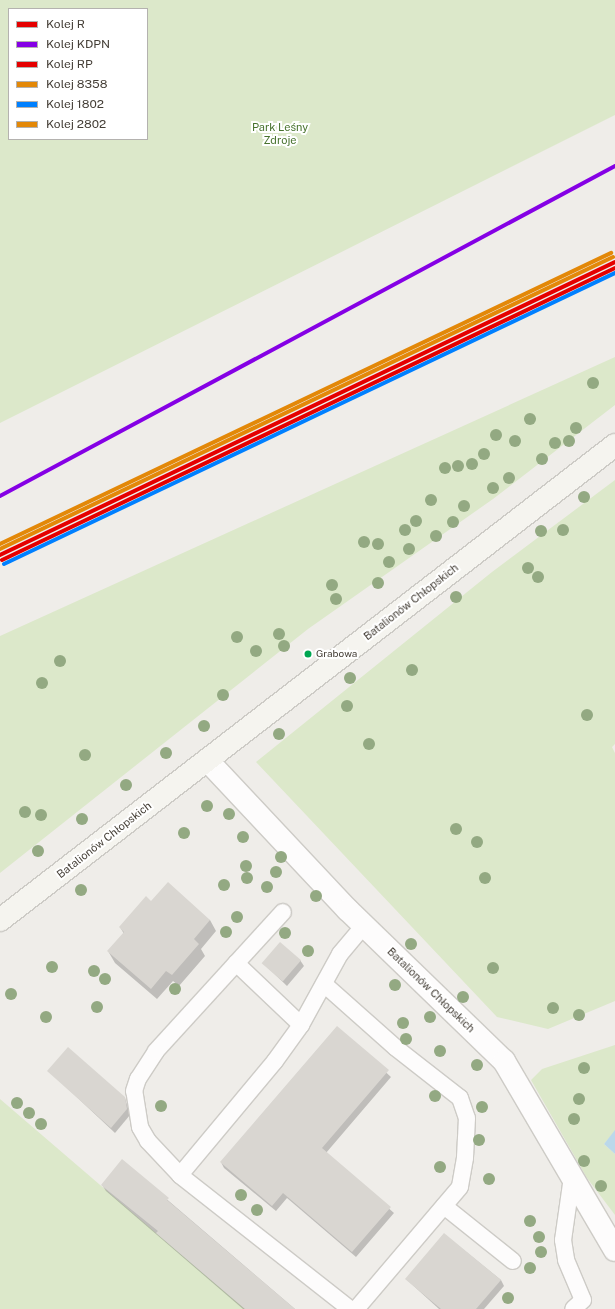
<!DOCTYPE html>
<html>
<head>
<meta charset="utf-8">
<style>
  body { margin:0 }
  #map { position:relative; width:615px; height:1309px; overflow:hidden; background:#efede9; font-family:"Public Sans",sans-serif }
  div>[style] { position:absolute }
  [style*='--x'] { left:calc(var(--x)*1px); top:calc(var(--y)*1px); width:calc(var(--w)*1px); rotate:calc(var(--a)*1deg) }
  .green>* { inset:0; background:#dce8ca }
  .water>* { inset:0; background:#bbd8ea }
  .shadow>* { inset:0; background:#0003 }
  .building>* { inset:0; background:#d9d6d1; transform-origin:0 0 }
  .roads { filter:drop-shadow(1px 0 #cdcbc6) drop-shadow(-1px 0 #cdcbc6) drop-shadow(0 1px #cdcbc6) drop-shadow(0 -1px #cdcbc6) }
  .lane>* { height:16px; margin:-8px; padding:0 8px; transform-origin:8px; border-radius:8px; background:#fdfcfc }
  .street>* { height:22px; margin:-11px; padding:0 11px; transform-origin:11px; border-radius:11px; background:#fdfcfc }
  .secondary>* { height:22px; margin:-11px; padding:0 11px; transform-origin:11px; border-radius:11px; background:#f5f4ef }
  .rail-1>* { height:4px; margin:-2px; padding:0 2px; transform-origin:2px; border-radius:2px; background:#e50000 }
  .rail-2>* { height:4px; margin:-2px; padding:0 2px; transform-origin:2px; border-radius:2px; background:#8500e5 }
  .rail-3>* { height:4px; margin:-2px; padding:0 2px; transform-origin:2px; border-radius:2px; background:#e50000 }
  .rail-4>* { height:4px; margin:-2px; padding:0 2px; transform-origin:2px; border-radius:2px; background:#e38808 }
  .rail-5>* { height:4px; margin:-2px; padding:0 2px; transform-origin:2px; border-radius:2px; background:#0080ff }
  .rail-6>* { height:4px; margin:-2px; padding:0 2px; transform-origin:2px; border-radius:2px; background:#e38808 }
  .trees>* { width:12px; height:12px; margin:-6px; border-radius:50%; background:#93a982 }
  .dots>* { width:11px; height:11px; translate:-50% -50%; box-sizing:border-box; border:2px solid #fff; border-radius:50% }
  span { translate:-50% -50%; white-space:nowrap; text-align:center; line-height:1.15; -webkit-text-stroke:4px #fff; paint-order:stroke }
  .bus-label { font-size:10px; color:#443e36 }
  .left { translate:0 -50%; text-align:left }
  .park-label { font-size:11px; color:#47722d }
  .street-label { font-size:11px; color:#443e36 }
  .legend { position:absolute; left:8px; top:8px; width:140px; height:132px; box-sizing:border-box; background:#fff; border:1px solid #b4b2af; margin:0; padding:5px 7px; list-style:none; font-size:12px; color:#443e36 }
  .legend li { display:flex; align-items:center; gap:8px; height:20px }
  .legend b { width:20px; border:1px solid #b4b2af }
</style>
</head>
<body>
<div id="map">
  <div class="green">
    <i style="clip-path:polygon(evenodd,0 0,615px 0,615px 115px,0 423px,0 0,9px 9px,147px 9px,147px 139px,9px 139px,9px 9px)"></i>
    <i style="clip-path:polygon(615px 357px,615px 405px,493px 499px,308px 629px,0 873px,0 636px)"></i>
    <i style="clip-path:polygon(615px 480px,615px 744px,612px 747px,615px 753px,615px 1001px,548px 1029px,497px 1017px,256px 762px,492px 572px)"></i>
    <i style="clip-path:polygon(615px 1045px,615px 1131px,604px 1144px,615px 1154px,615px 1215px,587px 1178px,531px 1080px,542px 1069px)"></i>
    <i style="clip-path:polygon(0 1099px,156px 1233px,245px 1309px,0 1309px)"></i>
  </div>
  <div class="water">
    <i style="clip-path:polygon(615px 1130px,615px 1154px,604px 1144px)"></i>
  </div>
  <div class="shadow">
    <i style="clip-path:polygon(151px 902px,210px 920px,216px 931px,201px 949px,205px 956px,179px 986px,173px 981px,157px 999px,115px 963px,108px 951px,124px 934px,120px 927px)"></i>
    <i style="clip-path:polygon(300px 960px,304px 966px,287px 986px,263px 963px)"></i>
    <i style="clip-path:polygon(337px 1027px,391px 1077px,326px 1153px,394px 1213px,356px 1257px,287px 1198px,276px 1211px,224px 1168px,221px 1162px)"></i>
    <i style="clip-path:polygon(49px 1071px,125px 1098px,130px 1115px,115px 1133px)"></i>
    <i style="clip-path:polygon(122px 1161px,295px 1309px,243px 1309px,106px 1191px,102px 1185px)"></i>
    <i style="clip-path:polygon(444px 1234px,501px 1280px,504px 1286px,484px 1309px,439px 1309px,406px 1279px)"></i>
  </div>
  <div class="building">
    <i style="clip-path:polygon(168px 882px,210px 920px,194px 939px,199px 944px,172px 975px,166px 971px,151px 989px,107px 951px,124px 932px,119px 927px,146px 896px,151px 901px)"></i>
    <i style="left:280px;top:942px;width:28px;height:28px;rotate:41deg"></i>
    <i style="clip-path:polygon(337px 1026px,389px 1070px,322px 1148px,391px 1207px,352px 1252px,283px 1193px,272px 1206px,220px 1162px)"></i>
    <i style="clip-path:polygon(68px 1047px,125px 1097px,127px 1109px,111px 1128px,47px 1071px)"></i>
    <i style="clip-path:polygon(122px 1159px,169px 1198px,167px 1200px,295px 1309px,245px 1309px,156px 1233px,158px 1231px,101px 1185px)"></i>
    <i style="clip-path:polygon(444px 1233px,501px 1280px,476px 1309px,441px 1309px,405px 1279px)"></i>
  </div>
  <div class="roads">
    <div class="lane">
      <i style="--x:236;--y:963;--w:90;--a:43.6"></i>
      <i style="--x:324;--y:984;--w:96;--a:41.6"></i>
      <i style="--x:396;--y:1048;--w:81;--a:38"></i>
      <i style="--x:460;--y:1098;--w:21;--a:71"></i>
      <i style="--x:467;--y:1118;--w:40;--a:92.9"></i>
      <i style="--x:465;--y:1158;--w:29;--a:100"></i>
      <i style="--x:460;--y:1187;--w:160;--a:130.4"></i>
      <i style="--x:180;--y:1175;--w:47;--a:-133.3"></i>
      <i style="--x:148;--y:1141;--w:16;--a:-120"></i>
      <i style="--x:140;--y:1127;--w:36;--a:-99"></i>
      <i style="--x:134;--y:1091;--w:13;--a:-72"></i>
      <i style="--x:138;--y:1079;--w:33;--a:-57"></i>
      <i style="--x:156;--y:1051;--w:188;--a:-47.6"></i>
      <i style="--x:572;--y:1177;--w:64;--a:98.1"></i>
      <i style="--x:563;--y:1240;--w:20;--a:81"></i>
      <i style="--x:566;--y:1260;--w:43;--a:67"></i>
      <i style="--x:583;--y:1300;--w:13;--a:138"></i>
      <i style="--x:444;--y:1206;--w:88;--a:38.6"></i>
      <i style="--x:350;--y:1309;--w:216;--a:-141.8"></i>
      <i style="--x:180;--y:1175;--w:148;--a:-50.2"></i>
      <i style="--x:275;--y:1061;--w:44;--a:-54.2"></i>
      <i style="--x:301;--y:1025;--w:81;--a:-61.2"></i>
      <i style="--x:340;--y:954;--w:38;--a:-50"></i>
    </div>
    <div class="street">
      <i style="--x:207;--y:760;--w:206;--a:46.8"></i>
      <i style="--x:348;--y:910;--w:217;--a:44.1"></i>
      <i style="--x:504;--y:1061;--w:219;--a:59.6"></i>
    </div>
    <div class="secondary">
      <i style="--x:0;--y:920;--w:777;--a:-37.68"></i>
    </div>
  </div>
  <div class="rail-1">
    <i style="--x:0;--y:555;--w:681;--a:-25.47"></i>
  </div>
  <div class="rail-2">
    <i style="--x:0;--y:496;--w:698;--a:-28.22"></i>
  </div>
  <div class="rail-3">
    <i style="--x:2;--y:560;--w:679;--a:-25.47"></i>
  </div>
  <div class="rail-4">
    <i style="--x:0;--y:549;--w:679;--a:-25.47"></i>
  </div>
  <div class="rail-5">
    <i style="--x:4;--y:564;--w:677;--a:-25.47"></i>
  </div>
  <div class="rail-6">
    <i style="--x:0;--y:544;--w:677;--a:-25.47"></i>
  </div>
  <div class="trees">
    <i style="left:593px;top:383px"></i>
    <i style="left:530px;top:419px"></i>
    <i style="left:576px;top:428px"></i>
    <i style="left:496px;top:435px"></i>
    <i style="left:515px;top:441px"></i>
    <i style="left:569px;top:441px"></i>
    <i style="left:555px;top:443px"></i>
    <i style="left:484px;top:454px"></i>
    <i style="left:542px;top:459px"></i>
    <i style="left:472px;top:464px"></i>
    <i style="left:458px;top:466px"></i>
    <i style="left:445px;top:468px"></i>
    <i style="left:509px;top:478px"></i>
    <i style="left:493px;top:488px"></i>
    <i style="left:584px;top:497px"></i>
    <i style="left:431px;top:500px"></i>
    <i style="left:464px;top:506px"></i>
    <i style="left:416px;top:521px"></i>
    <i style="left:453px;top:522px"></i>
    <i style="left:405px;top:530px"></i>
    <i style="left:563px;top:530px"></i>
    <i style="left:541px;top:531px"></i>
    <i style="left:436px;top:536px"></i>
    <i style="left:364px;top:542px"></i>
    <i style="left:378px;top:544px"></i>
    <i style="left:409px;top:549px"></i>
    <i style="left:389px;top:562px"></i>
    <i style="left:528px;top:568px"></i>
    <i style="left:538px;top:577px"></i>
    <i style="left:378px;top:583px"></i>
    <i style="left:332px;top:585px"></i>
    <i style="left:456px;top:597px"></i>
    <i style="left:336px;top:599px"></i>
    <i style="left:279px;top:634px"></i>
    <i style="left:237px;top:637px"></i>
    <i style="left:284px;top:646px"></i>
    <i style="left:256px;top:651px"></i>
    <i style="left:60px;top:661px"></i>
    <i style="left:412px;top:670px"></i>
    <i style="left:350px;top:678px"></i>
    <i style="left:42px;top:683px"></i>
    <i style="left:223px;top:695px"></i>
    <i style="left:347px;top:706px"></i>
    <i style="left:587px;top:715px"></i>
    <i style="left:204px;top:726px"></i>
    <i style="left:279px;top:734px"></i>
    <i style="left:369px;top:744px"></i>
    <i style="left:166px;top:753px"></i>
    <i style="left:85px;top:755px"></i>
    <i style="left:126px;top:785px"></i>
    <i style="left:207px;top:806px"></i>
    <i style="left:25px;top:812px"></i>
    <i style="left:229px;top:814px"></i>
    <i style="left:41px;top:815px"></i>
    <i style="left:82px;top:819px"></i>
    <i style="left:456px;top:829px"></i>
    <i style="left:184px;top:833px"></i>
    <i style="left:243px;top:837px"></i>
    <i style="left:477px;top:842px"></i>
    <i style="left:38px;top:851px"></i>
    <i style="left:281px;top:857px"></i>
    <i style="left:246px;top:866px"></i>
    <i style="left:276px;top:872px"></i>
    <i style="left:247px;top:878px"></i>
    <i style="left:485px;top:878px"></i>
    <i style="left:224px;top:885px"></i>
    <i style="left:267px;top:887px"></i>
    <i style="left:81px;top:890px"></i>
    <i style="left:316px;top:896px"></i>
    <i style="left:237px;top:917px"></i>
    <i style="left:226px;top:932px"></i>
    <i style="left:285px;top:933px"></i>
    <i style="left:411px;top:944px"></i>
    <i style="left:308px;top:951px"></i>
    <i style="left:52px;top:967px"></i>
    <i style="left:493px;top:968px"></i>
    <i style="left:94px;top:971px"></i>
    <i style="left:105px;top:979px"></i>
    <i style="left:395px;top:985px"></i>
    <i style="left:175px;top:989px"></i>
    <i style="left:11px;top:994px"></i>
    <i style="left:463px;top:997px"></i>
    <i style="left:97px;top:1007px"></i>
    <i style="left:553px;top:1008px"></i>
    <i style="left:579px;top:1015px"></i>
    <i style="left:46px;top:1017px"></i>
    <i style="left:430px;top:1017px"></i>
    <i style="left:403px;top:1023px"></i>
    <i style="left:406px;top:1039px"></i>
    <i style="left:440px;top:1051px"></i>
    <i style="left:477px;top:1065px"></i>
    <i style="left:584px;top:1068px"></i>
    <i style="left:435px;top:1096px"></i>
    <i style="left:579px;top:1099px"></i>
    <i style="left:17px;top:1103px"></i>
    <i style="left:161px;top:1106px"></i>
    <i style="left:482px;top:1107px"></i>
    <i style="left:29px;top:1113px"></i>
    <i style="left:574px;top:1119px"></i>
    <i style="left:41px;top:1124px"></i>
    <i style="left:479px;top:1140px"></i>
    <i style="left:584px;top:1161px"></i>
    <i style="left:440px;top:1167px"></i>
    <i style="left:489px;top:1179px"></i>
    <i style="left:601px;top:1186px"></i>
    <i style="left:241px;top:1195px"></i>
    <i style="left:257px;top:1210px"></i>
    <i style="left:530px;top:1221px"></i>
    <i style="left:539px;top:1237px"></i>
    <i style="left:541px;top:1252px"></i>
    <i style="left:530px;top:1268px"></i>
    <i style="left:508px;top:1298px"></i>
  </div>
  <div class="dots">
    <i style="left:308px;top:654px;background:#00a651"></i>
  </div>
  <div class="bus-label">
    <span class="left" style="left:316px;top:654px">Grabowa</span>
  </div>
  <div class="park-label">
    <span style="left:280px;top:134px">Park Leśny<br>Zdroje</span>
  </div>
  <div class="street-label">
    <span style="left:411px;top:602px;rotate:-38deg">Batalionów Chłopskich</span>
    <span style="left:104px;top:840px;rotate:-38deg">Batalionów Chłopskich</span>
    <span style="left:431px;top:990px;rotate:44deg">Batalionów Chłopskich</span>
  </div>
  <ul class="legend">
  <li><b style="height:5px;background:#e50000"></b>Kolej R</li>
  <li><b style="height:5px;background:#8500e5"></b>Kolej KDPN</li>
  <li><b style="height:5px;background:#e50000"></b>Kolej RP</li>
  <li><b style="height:5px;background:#e38808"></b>Kolej 8358</li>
  <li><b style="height:5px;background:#0080ff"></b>Kolej 1802</li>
  <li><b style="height:5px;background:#e38808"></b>Kolej 2802</li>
  </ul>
</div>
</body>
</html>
